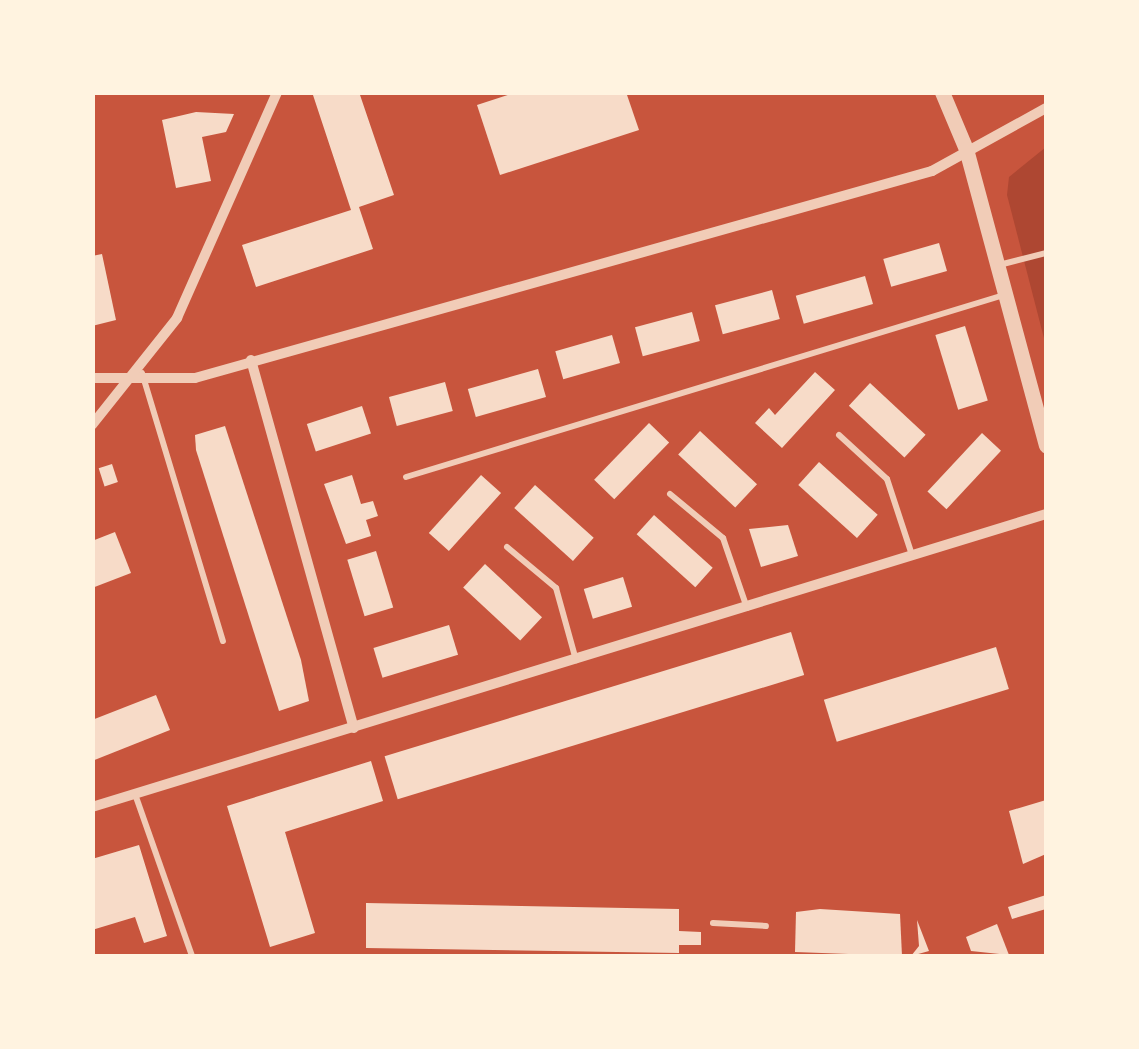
<!DOCTYPE html>
<html>
<head>
<meta charset="utf-8">
<style>
  body { margin:0 }
  #map { position:relative; width:1139px; height:1049px; overflow:hidden; background:#c8553d; font-family:Manrope,sans-serif }
  div>[style] { position:absolute }
  [style*='--x'] { left:calc(var(--x)*1px); top:calc(var(--y)*1px); width:calc(var(--w)*1px); rotate:calc(var(--a)*1deg) }
  .green>* { inset:0; background:#ae4732 }
  .building>* { inset:0; background:#f7dbc8; transform-origin:0 0 }
  .service>* { height:6px; margin:-3px; padding:0 3px; transform-origin:3px; border-radius:3px; background:#f1ccb7 }
  .minor>* { height:10px; margin:-5px; padding:0 5px; transform-origin:5px; border-radius:5px; background:#f1ccb7 }
  .tertiary>* { height:15px; margin:-7.5px; padding:0 7.5px; transform-origin:7.5px; border-radius:7.5px; background:#f1ccb7 }
  span { translate:-50% -50%; white-space:nowrap; text-align:center; line-height:1.15; -webkit-text-stroke:8px #fff3e0; paint-order:stroke }
  .frame { position:absolute; inset:0; border:95px solid #fff3e0; pointer-events:none }
</style>
</head>
<body>
<div id="map">
  <div class="green">
    <i style="clip-path:polygon(1046px 147px,1046px 346px,1007px 195px,1009px 177px)"></i>
  </div>
  <div class="building">
    <i style="clip-path:polygon(312px 92px,359px 92px,394px 195px,359px 207px,373px 249px,256px 287px,242px 245px,351px 210px)"></i>
    <i style="clip-path:polygon(517px 92px,626px 92px,639px 130px,500px 175px,477px 105px)"></i>
    <i style="clip-path:polygon(196px 112px,234px 114px,226px 132px,202px 137px,211px 181px,176px 188px,162px 120px)"></i>
    <i style="left:939px;top:243px;width:29px;height:58px;rotate:74deg"></i>
    <i style="clip-path:polygon(102px 254px,116px 320px,92px 326px,92px 256px)"></i>
    <i style="left:865px;top:276px;width:29px;height:72px;rotate:74deg"></i>
    <i style="left:772px;top:290px;width:30px;height:59px;rotate:75deg"></i>
    <i style="left:692px;top:312px;width:30px;height:59px;rotate:75deg"></i>
    <i style="left:965px;top:326px;width:78px;height:31px;rotate:73deg"></i>
    <i style="left:612px;top:335px;width:29px;height:59px;rotate:74deg"></i>
    <i style="left:538px;top:369px;width:29px;height:73px;rotate:74deg"></i>
    <i style="clip-path:polygon(815px 372px,835px 390px,782px 448px,755px 423px,769px 408px,775px 415px)"></i>
    <i style="left:445px;top:382px;width:30px;height:58px;rotate:75deg"></i>
    <i style="left:870px;top:383px;width:76px;height:31px;rotate:43deg"></i>
    <i style="left:362px;top:406px;width:29px;height:58px;rotate:72deg"></i>
    <i style="left:649px;top:423px;width:28px;height:79px;rotate:44deg"></i>
    <i style="clip-path:polygon(225px 426px,301px 660px,309px 701px,279px 711px,196px 450px,195px 435px)"></i>
    <i style="left:700px;top:431px;width:78px;height:32px;rotate:43deg"></i>
    <i style="left:982px;top:433px;width:26px;height:80px;rotate:43deg"></i>
    <i style="left:819px;top:462px;width:79px;height:31px;rotate:42deg"></i>
    <i style="left:112px;top:464px;width:19px;height:14px;rotate:72deg"></i>
    <i style="clip-path:polygon(352px 475px,361px 504px,373px 501px,378px 516px,366px 520px,371px 536px,346px 544px,324px 484px)"></i>
    <i style="left:481px;top:475px;width:27px;height:78px;rotate:42deg"></i>
    <i style="left:535px;top:485px;width:79px;height:31px;rotate:42deg"></i>
    <i style="left:654px;top:515px;width:79px;height:26px;rotate:42deg"></i>
    <i style="clip-path:polygon(788px 525px,798px 556px,761px 567px,749px 529px)"></i>
    <i style="clip-path:polygon(115px 532px,131px 573px,92px 588px,92px 541px)"></i>
    <i style="left:376px;top:551px;width:59px;height:30px;rotate:73deg"></i>
    <i style="left:485px;top:564px;width:78px;height:32px;rotate:43deg"></i>
    <i style="left:623px;top:577px;width:31px;height:41px;rotate:73deg"></i>
    <i style="left:449px;top:625px;width:31px;height:79px;rotate:73deg"></i>
    <i style="left:791px;top:632px;width:45px;height:425px;rotate:73deg"></i>
    <i style="left:996px;top:647px;width:44px;height:180px;rotate:73deg"></i>
    <i style="clip-path:polygon(156px 695px,170px 730px,92px 761px,92px 720px)"></i>
    <i style="clip-path:polygon(371px 761px,383px 801px,285px 832px,315px 933px,270px 947px,227px 806px)"></i>
    <i style="clip-path:polygon(1046px 800px,1046px 854px,1023px 864px,1009px 811px)"></i>
    <i style="clip-path:polygon(139px 845px,167px 936px,144px 943px,135px 917px,92px 930px,92px 859px)"></i>
    <i style="clip-path:polygon(1046px 895px,1046px 909px,1012px 919px,1008px 907px)"></i>
    <i style="clip-path:polygon(366px 903px,679px 909px,679px 931px,701px 932px,701px 945px,679px 945px,679px 953px,366px 948px)"></i>
    <i style="clip-path:polygon(820px 909px,900px 914px,902px 956px,795px 952px,796px 912px)"></i>
    <i style="clip-path:polygon(917px 920px,929px 951px,911px 956px,919px 946px)"></i>
    <i style="clip-path:polygon(997px 924px,1009px 955px,971px 951px,966px 937px)"></i>
  </div>
  <div class="service">
    <i style="--x:999;--y:265;--w:49;--a:-14.3"></i>
    <i style="--x:142;--y:373;--w:280;--a:73.2"></i>
    <i style="--x:839;--y:435;--w:65;--a:42.5"></i>
    <i style="--x:887;--y:479;--w:80;--a:71.8"></i>
    <i style="--x:406;--y:477;--w:625;--a:-16.93"></i>
    <i style="--x:670;--y:494;--w:69;--a:39.7"></i>
    <i style="--x:723;--y:538;--w:74;--a:71.1"></i>
    <i style="--x:507;--y:547;--w:64;--a:39.9"></i>
    <i style="--x:556;--y:588;--w:75;--a:74.5"></i>
    <i style="--x:135;--y:794;--w:172;--a:70.6"></i>
    <i style="--x:713;--y:923;--w:53;--a:3.2"></i>
  </div>
  <div class="minor">
    <i style="--x:251;--y:360;--w:382;--a:74.4"></i>
    <i style="--x:92;--y:378;--w:103;--a:0"></i>
    <i style="--x:195;--y:378;--w:766;--a:-15.69"></i>
    <i style="--x:932;--y:171;--w:130;--a:-28.9"></i>
    <i style="--x:92;--y:425;--w:137;--a:-51.5"></i>
    <i style="--x:177;--y:318;--w:247;--a:-66.1"></i>
    <i style="--x:92;--y:807;--w:998;--a:-17.07"></i>
  </div>
  <div class="tertiary">
    <i style="--x:942;--y:92;--w:62;--a:67.2"></i>
    <i style="--x:966;--y:149;--w:307;--a:74.9"></i>
  </div>
  <div class="frame"></div>
</div>
</body>
</html>
